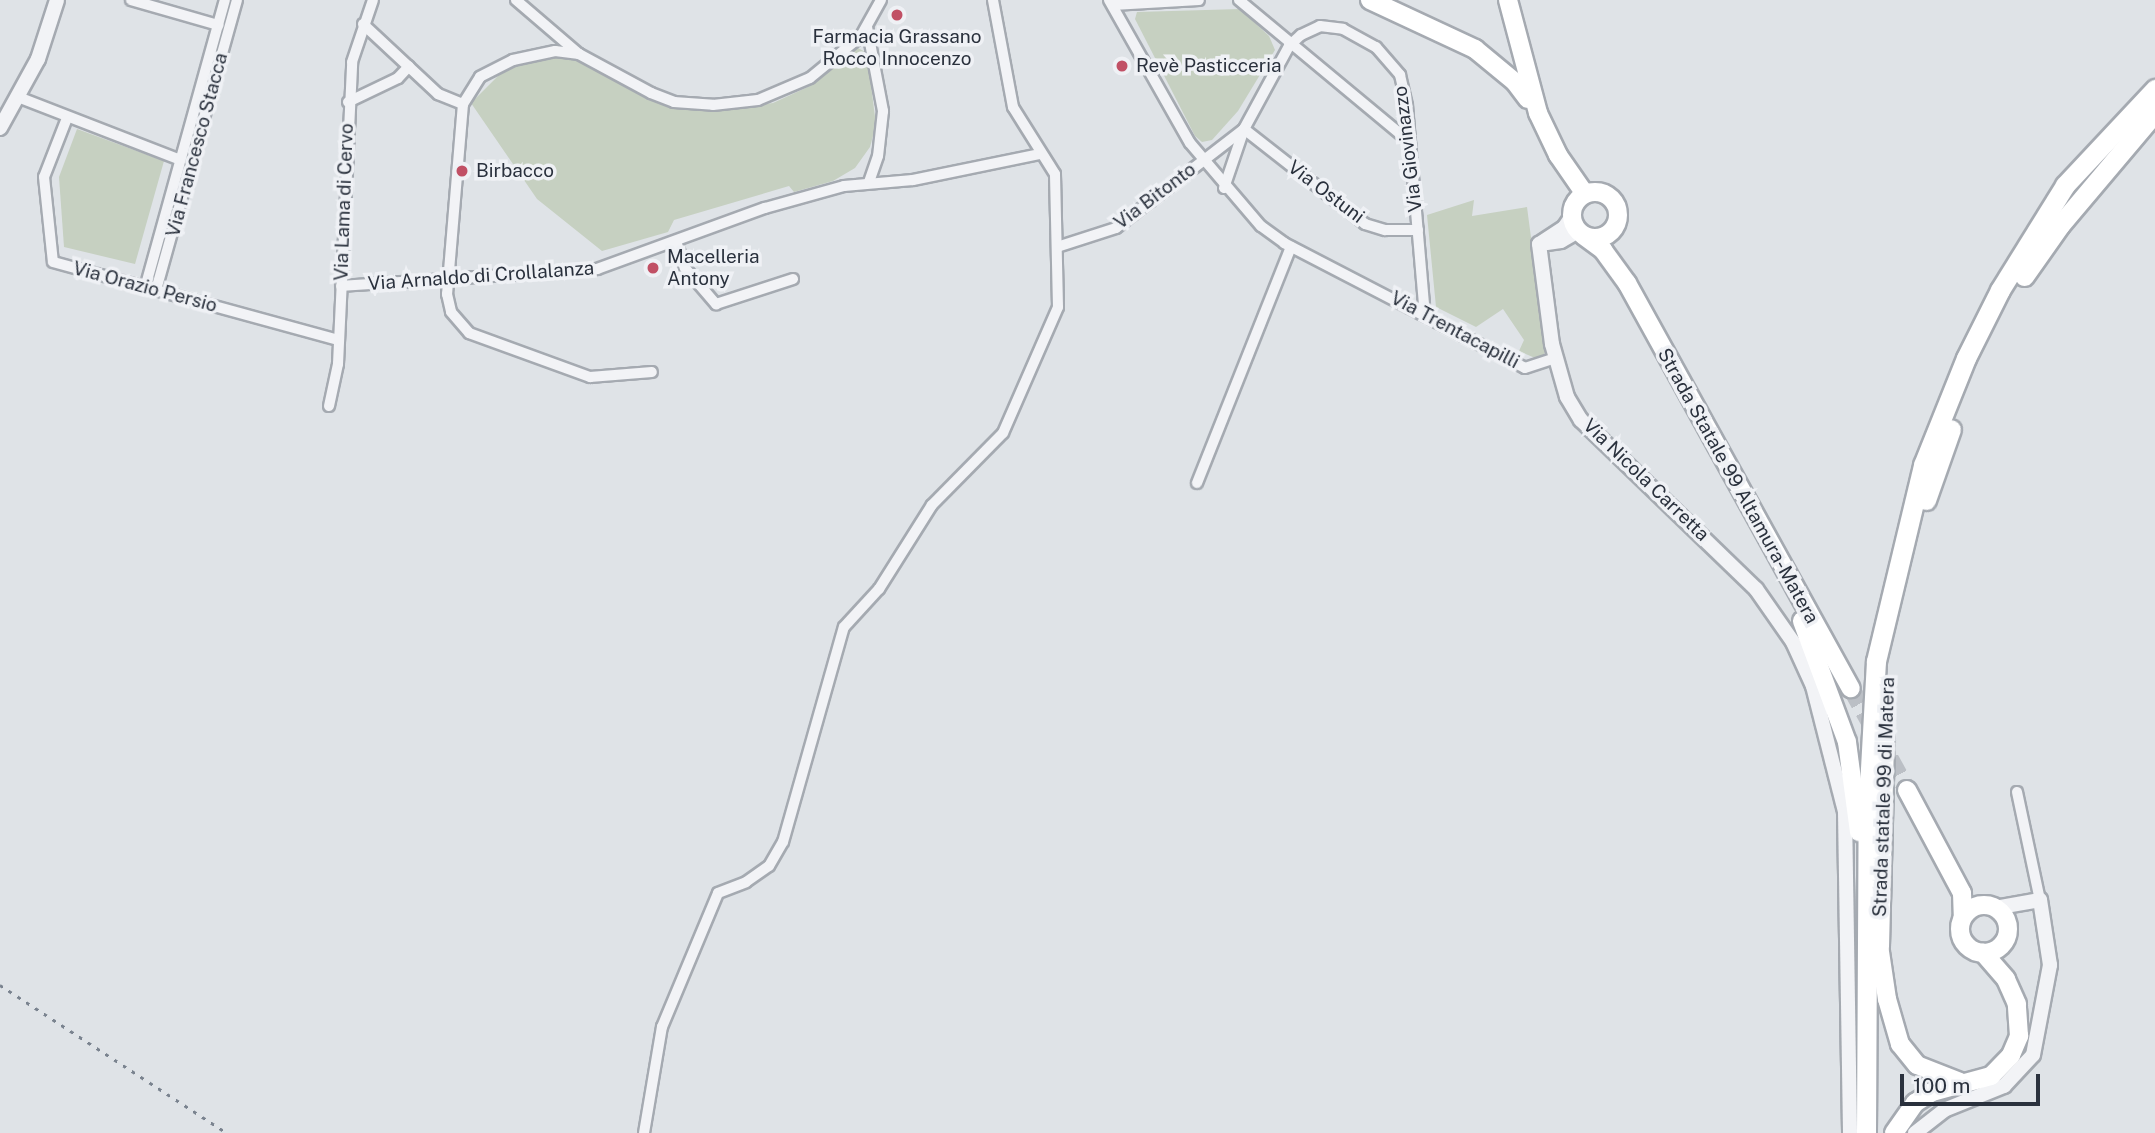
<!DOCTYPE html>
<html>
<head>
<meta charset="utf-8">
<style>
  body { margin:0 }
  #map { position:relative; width:2155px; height:1133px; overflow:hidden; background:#dfe3e7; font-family:"Public Sans",sans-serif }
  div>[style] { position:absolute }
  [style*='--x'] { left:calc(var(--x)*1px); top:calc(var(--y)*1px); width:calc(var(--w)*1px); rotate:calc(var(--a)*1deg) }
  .green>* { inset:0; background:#c6d0c1 }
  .primary-tunnel>* { height:18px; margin-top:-9px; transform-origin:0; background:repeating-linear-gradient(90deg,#bbbfc5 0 18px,transparent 0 27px) }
  .roads { filter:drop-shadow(2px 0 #a5aab1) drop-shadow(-2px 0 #a5aab1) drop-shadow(0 2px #a5aab1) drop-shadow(0 -2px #a5aab1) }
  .minor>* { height:10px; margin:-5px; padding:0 5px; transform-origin:5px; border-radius:5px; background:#f2f3f6 }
  .tertiary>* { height:14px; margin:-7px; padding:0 7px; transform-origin:7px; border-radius:7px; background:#f2f3f6 }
  .primary>* { height:18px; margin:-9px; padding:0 9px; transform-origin:9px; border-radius:9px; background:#fff }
  .primary>.ring { margin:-9px; padding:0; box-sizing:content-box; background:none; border:18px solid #fff; border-radius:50% }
  .trunk>* { height:19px; margin:-9.5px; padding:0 9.5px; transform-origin:9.5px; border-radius:9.5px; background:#fff }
  .rail>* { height:2.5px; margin-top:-1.25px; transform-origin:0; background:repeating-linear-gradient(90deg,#7a838f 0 3.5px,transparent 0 10.5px) }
  .dots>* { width:19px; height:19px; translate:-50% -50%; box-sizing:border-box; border:4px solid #eff1f5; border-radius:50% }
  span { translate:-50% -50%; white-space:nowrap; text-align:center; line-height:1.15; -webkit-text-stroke:7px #eff1f5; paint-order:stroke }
  .poi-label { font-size:19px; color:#2a313d }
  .left { translate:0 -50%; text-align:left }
  .street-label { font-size:19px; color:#2a313d }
  .scale { position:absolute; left:1900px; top:1074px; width:140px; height:32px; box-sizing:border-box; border:4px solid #2a313d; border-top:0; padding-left:9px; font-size:21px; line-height:24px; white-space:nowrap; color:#2a313d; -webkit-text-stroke:5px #eff1f5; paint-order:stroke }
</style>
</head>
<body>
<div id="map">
  <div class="green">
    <i style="clip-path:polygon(1240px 9px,1269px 36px,1275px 50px,1238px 111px,1212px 140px,1202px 142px,1195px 136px,1135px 19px,1137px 12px)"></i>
    <i style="clip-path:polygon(858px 48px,867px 53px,876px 125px,870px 147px,855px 168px,833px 181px,794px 192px,789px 186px,674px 220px,668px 232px,602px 251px,537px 199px,471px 103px,507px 67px,546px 55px,572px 57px,640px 95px,677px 108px,718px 111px,773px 103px,810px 86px)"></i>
    <i style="clip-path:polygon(77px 129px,164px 161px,135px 264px,64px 247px,59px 177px)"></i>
    <i style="clip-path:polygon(1474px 200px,1472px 216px,1527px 207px,1546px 351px,1543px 356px,1535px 358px,1519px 351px,1524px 340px,1503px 309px,1476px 327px,1436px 307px,1427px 215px)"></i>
  </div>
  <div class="primary-tunnel">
    <i style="--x:1851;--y:688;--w:116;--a:61.2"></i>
  </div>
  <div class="roads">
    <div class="minor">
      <i style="--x:131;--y:0;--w:91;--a:16"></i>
      <i style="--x:516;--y:0;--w:83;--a:40.6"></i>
      <i style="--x:579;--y:54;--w:82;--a:28.4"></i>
      <i style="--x:651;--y:93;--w:25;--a:21"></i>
      <i style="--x:674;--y:102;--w:39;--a:4"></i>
      <i style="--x:713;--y:105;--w:45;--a:-6.3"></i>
      <i style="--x:758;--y:100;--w:56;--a:-22.9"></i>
      <i style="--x:810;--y:78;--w:66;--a:-39.5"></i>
      <i style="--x:861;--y:36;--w:41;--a:-60.9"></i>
      <i style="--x:1109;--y:0;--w:164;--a:60.5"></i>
      <i style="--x:1190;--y:143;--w:109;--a:49.5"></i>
      <i style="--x:1261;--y:226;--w:29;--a:36"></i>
      <i style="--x:1284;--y:243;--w:271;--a:27.4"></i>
      <i style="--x:1525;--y:368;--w:32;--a:-18"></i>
      <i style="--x:1239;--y:0;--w:222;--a:39.7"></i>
      <i style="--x:1113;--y:5;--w:86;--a:-3.3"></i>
      <i style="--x:363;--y:24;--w:103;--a:43"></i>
      <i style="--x:438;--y:94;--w:27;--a:22"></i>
      <i style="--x:867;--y:27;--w:86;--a:79.2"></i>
      <i style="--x:883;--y:111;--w:45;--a:96.3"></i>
      <i style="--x:878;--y:156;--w:28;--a:109"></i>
      <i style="--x:579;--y:54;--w:24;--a:-173"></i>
      <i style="--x:555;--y:51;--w:43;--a:167.9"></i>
      <i style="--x:513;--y:60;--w:37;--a:153"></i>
      <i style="--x:480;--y:77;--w:32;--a:122"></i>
      <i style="--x:463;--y:104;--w:191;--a:94.8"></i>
      <i style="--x:447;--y:294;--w:18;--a:77"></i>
      <i style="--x:451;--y:312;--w:28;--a:49"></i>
      <i style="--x:469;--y:333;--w:129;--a:20"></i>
      <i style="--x:590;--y:377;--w:62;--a:-4.6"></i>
      <i style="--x:13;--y:102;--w:7;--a:-45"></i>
      <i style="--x:18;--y:97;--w:172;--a:21.2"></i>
      <i style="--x:348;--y:102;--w:55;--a:-25.6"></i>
      <i style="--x:398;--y:78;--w:16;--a:-47"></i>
      <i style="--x:67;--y:118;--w:63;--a:111.3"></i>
      <i style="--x:44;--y:177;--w:85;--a:84"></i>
      <i style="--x:53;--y:262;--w:296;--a:15.3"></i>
      <i style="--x:1244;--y:129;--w:154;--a:38.1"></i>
      <i style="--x:1365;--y:224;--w:21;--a:17"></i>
      <i style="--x:1385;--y:230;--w:33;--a:0"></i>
      <i style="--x:1224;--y:188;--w:62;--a:-71.3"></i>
      <i style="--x:1244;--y:129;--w:94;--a:-61.5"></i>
      <i style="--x:1289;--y:46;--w:16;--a:-43"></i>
      <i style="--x:1301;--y:35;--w:21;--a:-25"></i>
      <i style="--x:1320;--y:26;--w:23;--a:7"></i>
      <i style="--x:1343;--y:29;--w:38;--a:29"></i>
      <i style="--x:1376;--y:47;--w:37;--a:49"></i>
      <i style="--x:1400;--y:75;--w:32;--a:77"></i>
      <i style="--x:1407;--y:106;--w:210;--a:85.1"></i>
      <i style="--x:676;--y:241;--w:28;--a:72"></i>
      <i style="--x:685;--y:268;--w:48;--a:49.3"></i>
      <i style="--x:716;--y:304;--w:81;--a:-18"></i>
      <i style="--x:1057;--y:247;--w:62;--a:-17.9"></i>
      <i style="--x:1116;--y:228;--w:162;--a:-37.7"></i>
      <i style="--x:341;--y:286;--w:257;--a:-3.8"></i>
      <i style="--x:597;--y:269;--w:179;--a:-20"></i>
      <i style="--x:765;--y:208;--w:82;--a:-15.6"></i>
      <i style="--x:844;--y:186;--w:69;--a:-5"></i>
      <i style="--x:913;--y:180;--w:130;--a:-11.6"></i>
      <i style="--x:145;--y:288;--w:299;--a:-74.5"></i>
      <i style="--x:156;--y:290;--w:301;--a:-74.4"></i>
      <i style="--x:329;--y:406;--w:43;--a:-77.9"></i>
      <i style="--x:338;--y:364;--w:302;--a:-87.3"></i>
      <i style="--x:352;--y:62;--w:65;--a:-71.3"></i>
      <i style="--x:1197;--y:483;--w:254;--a:-68.3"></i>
      <i style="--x:2017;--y:792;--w:110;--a:78"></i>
      <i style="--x:644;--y:1133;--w:108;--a:-80.4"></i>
      <i style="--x:662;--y:1027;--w:145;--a:-67.3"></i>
      <i style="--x:718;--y:893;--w:30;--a:-21"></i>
      <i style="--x:746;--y:882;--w:28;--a:-35"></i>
      <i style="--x:769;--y:866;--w:28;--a:-60"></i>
      <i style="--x:783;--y:842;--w:223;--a:-74.2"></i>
      <i style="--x:844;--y:627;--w:52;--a:-47.4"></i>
      <i style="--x:879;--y:589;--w:99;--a:-57.8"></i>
      <i style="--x:932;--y:505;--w:101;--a:-45.4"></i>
      <i style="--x:1003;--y:433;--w:137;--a:-66.4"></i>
      <i style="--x:1058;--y:307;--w:133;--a:-91.3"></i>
      <i style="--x:1055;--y:174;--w:79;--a:-122.1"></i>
      <i style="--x:1013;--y:107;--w:109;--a:-100.6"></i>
    </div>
    <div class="tertiary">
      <i style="--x:0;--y:128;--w:79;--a:-61.2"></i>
      <i style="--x:38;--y:59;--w:62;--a:-72.1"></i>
      <i style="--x:1547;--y:243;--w:14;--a:-8"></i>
      <i style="--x:1561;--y:241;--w:20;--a:-30"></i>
      <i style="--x:1539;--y:244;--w:101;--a:82.6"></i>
      <i style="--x:1552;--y:344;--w:55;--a:74.2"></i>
      <i style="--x:1567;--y:397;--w:27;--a:59"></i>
      <i style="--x:1581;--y:420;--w:243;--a:44"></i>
      <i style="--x:1756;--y:589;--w:65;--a:55.1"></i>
      <i style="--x:1793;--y:642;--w:48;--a:65.6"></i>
      <i style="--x:1813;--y:686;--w:130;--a:75.7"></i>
      <i style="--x:1845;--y:812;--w:321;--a:89.1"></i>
      <i style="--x:1539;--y:244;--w:30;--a:-33"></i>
      <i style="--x:1564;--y:228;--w:14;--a:-56"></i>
      <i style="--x:1915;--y:1133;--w:37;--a:-38"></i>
      <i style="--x:1944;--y:1110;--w:65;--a:-21.8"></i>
      <i style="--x:2004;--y:1086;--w:42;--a:-46.9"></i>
      <i style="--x:2033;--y:1055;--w:92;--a:-79.3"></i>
      <i style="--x:2050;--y:965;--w:66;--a:-98.7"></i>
      <i style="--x:2040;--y:900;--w:47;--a:170.1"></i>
    </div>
    <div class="primary">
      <i style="--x:1370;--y:0;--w:116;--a:25"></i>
      <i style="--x:1475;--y:49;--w:52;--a:39.5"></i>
      <i style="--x:1515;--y:82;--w:21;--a:53"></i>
      <i style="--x:1508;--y:0;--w:117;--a:75.1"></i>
      <i style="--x:1538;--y:113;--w:47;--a:64.5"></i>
      <i style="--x:1558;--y:155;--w:47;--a:55.3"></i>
      <i class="ring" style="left:1572px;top:192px;width:28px;height:28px"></i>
      <i style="--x:1584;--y:236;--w:24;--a:36"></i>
      <i style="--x:1603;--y:250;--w:41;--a:54"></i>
      <i style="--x:1627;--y:283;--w:463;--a:61.1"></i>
      <i style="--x:1802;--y:621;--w:129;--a:69.6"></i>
      <i style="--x:1847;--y:742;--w:91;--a:82.4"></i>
      <i style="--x:1907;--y:790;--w:117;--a:61.9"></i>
      <i style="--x:1962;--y:893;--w:24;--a:88"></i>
      <i class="ring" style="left:1960px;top:905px;width:30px;height:30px"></i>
      <i style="--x:1879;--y:945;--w:55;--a:81.6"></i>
      <i style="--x:1887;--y:999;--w:47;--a:73.9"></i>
      <i style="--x:1900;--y:1044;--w:27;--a:51"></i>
      <i style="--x:1917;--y:1065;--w:46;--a:21.6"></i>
      <i style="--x:1894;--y:1133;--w:37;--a:-55"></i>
      <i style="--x:1915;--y:1103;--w:20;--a:-33"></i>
      <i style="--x:1932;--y:1092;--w:61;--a:-15.2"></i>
      <i style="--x:1991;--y:1076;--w:29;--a:-46"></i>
      <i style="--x:2011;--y:1055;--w:21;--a:-67"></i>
      <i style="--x:2019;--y:1036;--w:32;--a:-94"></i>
      <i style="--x:2017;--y:1004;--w:27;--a:-114"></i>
      <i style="--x:2006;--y:979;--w:35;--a:-131"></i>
    </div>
    <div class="trunk">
      <i style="--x:2024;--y:276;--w:62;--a:-54.8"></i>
      <i style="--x:2060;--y:225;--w:148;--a:-49.9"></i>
      <i style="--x:1926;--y:500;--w:75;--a:-70.6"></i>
      <i style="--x:1879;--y:946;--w:207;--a:-88.6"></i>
      <i style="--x:1866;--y:1133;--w:329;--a:-89.7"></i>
      <i style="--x:1868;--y:804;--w:143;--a:-86.8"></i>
      <i style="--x:1876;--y:661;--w:202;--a:-76.5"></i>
      <i style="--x:1923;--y:465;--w:115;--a:-68.1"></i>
      <i style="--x:1966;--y:358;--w:76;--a:-63.4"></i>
      <i style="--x:2000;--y:290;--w:123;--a:-58.2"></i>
      <i style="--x:2065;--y:185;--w:132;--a:-46.8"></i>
    </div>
  </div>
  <div class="rail">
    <i style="--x:0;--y:985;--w:271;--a:33.1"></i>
  </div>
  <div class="dots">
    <i style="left:897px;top:15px;background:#c15065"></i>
    <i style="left:1122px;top:66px;background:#c15065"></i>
    <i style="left:462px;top:171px;background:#c15065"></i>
    <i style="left:653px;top:268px;background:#c15065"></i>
  </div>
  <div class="poi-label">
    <span style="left:897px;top:48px">Farmacia Grassano<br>Rocco Innocenzo</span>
    <span class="left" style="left:1136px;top:66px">Revè Pasticceria</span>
    <span class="left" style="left:476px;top:171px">Birbacco</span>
    <span class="left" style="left:667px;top:268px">Macelleria<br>Antony</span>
  </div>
  <div class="street-label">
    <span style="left:197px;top:145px;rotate:-75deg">Via Francesco Stacca</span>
    <span style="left:1408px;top:149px;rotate:-97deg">Via Giovinazzo</span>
    <span style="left:1326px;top:192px;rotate:37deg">Via Ostuni</span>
    <span style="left:1155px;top:196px;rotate:-37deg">Via Bitonto</span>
    <span style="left:344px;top:202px;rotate:-88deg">Via Lama di Cervo</span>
    <span style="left:481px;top:276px;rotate:-4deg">Via Arnaldo di Crollalanza</span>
    <span style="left:145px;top:287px;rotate:15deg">Via Orazio Persio</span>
    <span style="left:1455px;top:330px;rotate:28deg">Via Trentacapilli</span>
    <span style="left:1646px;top:480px;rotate:44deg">Via Nicola Carretta</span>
    <span style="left:1738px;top:486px;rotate:61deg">Strada Statale 99 Altamura-Matera</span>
    <span style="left:1884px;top:797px;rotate:-88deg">Strada statale 99 di Matera</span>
  </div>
  <div class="scale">100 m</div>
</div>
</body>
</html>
